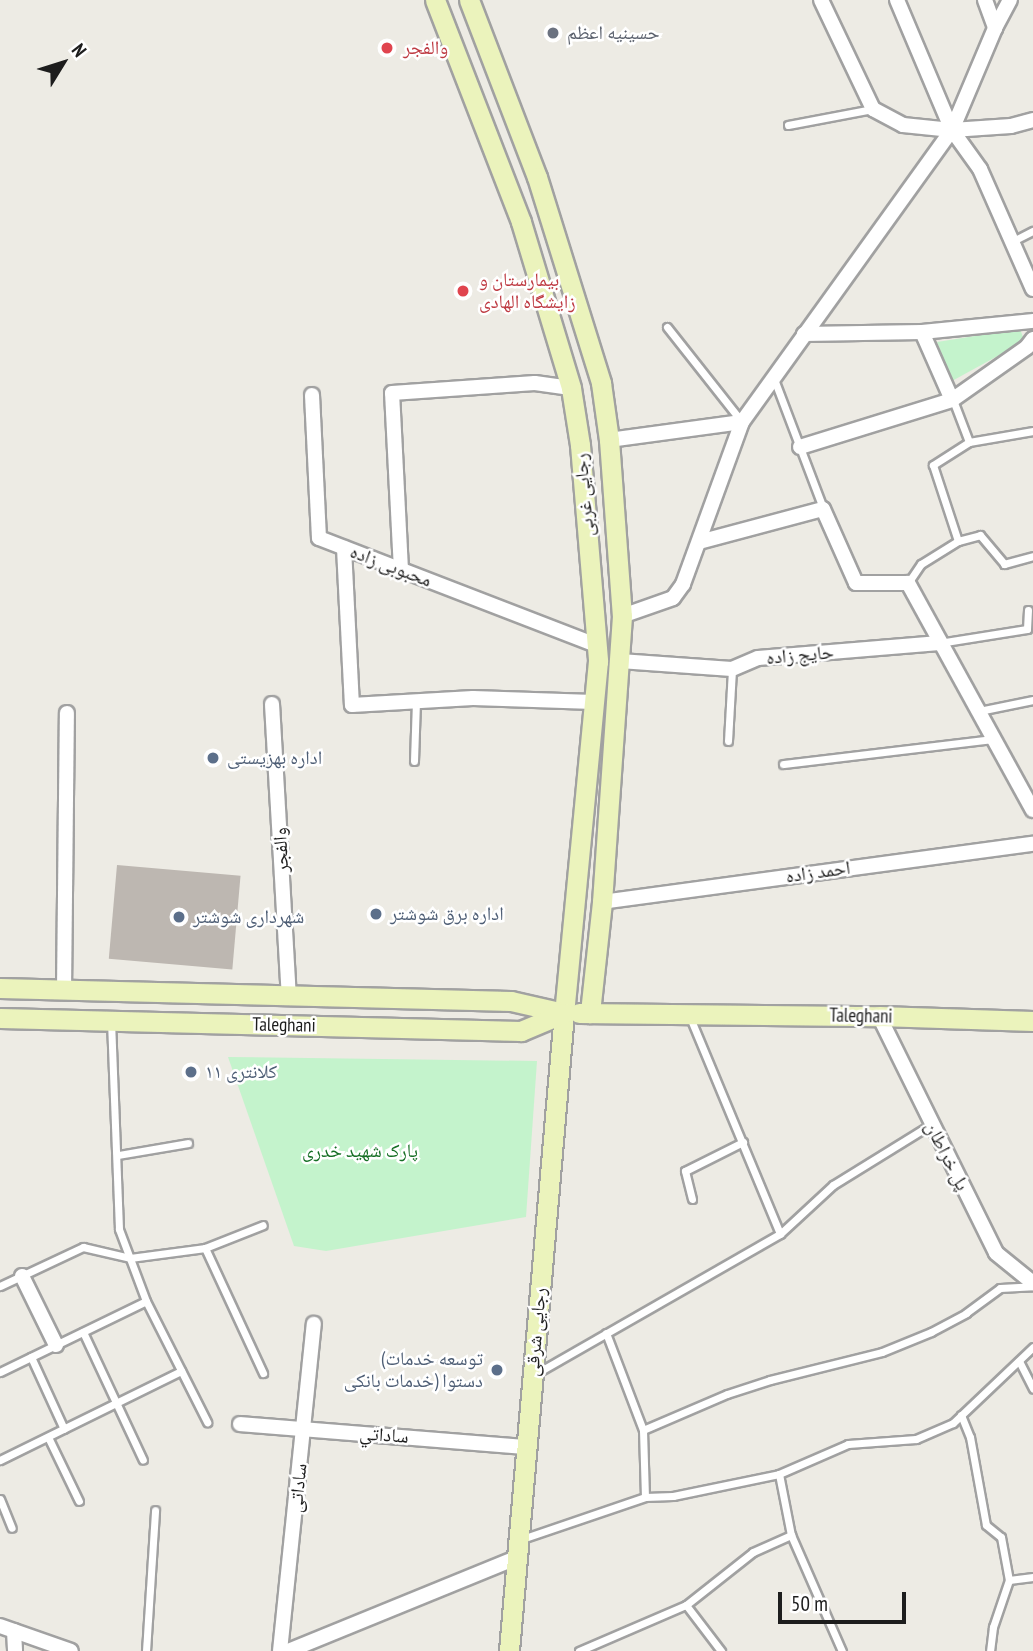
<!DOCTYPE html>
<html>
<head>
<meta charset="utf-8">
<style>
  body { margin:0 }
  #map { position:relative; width:1033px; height:1651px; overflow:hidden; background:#edebe4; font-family:"PT Sans Narrow","Noto Naskh Arabic",sans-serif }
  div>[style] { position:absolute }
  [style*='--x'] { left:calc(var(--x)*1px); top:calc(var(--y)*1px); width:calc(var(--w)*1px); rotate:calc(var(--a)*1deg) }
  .park>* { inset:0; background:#c4f3cc }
  .building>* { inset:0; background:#bdb7b1; transform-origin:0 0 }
  .roads { filter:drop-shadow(2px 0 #a1a1a1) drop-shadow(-2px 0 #a1a1a1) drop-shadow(0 2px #a1a1a1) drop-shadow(0 -2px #a1a1a1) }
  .lane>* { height:7px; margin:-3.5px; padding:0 3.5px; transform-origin:3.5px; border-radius:3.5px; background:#fff }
  .street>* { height:14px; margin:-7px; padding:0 7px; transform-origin:7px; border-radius:7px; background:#fff }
  .secondary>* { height:19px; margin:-9.5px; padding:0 9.5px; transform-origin:9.5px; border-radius:9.5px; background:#ebf3bc }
  .dots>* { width:19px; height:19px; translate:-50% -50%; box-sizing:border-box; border:4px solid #fff; border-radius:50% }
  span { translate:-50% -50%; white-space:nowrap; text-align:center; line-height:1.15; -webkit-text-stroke:5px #fff; paint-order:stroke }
  .worship-label { font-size:19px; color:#5b616d }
  .left { translate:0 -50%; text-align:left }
  .health-label { font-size:19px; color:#be3a42 }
  .street-label { font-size:19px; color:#1d1d1d }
  .service-label { font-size:19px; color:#4e5e75 }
  .right { translate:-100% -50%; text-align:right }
  .park-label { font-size:19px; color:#166f25 }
  .north { position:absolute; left:28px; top:28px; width:70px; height:70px; -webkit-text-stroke:5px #fff; paint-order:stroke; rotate:52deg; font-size:19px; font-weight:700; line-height:28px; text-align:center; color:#1d1d1d }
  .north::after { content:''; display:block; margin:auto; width:24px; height:32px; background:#1d1d1d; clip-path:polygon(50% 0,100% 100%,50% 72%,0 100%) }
  .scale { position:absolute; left:778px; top:1592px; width:128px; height:32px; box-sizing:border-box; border:4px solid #1d1d1d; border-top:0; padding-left:9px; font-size:21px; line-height:24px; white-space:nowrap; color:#1d1d1d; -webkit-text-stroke:5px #fff; paint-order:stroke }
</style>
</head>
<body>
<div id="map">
  <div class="park">
    <i style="clip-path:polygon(1020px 329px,1023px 337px,1014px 347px,952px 381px,937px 342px)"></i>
    <i style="clip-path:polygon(228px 1057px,537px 1061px,526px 1217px,326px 1251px,294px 1246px)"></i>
  </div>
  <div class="building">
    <i style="left:117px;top:865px;width:124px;height:94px;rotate:5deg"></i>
  </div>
  <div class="roads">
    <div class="lane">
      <i style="--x:788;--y:125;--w:86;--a:-10.7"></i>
      <i style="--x:1011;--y:242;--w:25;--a:-27"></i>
      <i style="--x:667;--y:327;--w:121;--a:51.7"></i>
      <i style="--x:774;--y:379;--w:138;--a:69.2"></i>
      <i style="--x:953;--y:400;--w:45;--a:69.1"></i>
      <i style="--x:1033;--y:431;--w:65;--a:170.2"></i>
      <i style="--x:969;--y:442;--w:43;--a:147.4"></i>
      <i style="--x:933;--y:465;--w:80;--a:71.8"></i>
      <i style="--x:958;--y:541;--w:23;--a:-15"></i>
      <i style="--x:980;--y:535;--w:38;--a:50"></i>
      <i style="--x:1004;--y:564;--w:30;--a:-15"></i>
      <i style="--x:908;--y:583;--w:23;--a:-56"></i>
      <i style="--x:921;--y:564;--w:44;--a:-31.9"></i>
      <i style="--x:939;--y:643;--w:89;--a:-9"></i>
      <i style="--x:1027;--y:629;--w:19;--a:-87"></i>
      <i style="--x:979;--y:711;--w:55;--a:-11.5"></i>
      <i style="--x:728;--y:741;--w:72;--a:-86.8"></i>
      <i style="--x:414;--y:761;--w:60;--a:-88.1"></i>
      <i style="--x:783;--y:764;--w:210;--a:-6.8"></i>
      <i style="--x:689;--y:1015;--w:237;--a:67.4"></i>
      <i style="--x:118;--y:1155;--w:71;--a:-9.7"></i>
      <i style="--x:692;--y:1199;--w:29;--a:-104"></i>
      <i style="--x:685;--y:1171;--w:65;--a:-26.6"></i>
      <i style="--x:205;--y:1248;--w:138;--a:65.1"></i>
      <i style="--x:0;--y:1286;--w:92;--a:-25.2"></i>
      <i style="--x:83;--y:1247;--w:48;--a:13.2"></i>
      <i style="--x:130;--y:1258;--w:76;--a:-7.6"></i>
      <i style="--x:205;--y:1248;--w:62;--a:-21.6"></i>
      <i style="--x:146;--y:1301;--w:136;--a:63.2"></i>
      <i style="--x:83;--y:1332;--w:141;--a:64.9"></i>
      <i style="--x:606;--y:1333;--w:104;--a:69.1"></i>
      <i style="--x:643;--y:1430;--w:67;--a:88.3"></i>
      <i style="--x:31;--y:1357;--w:79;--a:65.4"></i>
      <i style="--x:1019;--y:1361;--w:31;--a:63"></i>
      <i style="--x:0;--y:1372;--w:162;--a:-25.9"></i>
      <i style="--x:146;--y:1301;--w:77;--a:-110.6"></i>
      <i style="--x:119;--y:1229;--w:207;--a:-92.2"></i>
      <i style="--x:537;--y:1373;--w:280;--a:-29.8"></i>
      <i style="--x:780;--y:1234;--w:72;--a:-42.8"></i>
      <i style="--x:833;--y:1185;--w:114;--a:-31.7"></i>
      <i style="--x:961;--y:1415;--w:24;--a:68"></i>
      <i style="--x:970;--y:1437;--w:89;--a:79.7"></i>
      <i style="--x:986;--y:1525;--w:19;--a:39"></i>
      <i style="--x:1001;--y:1537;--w:44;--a:79.5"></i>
      <i style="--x:1009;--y:1580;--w:50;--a:108.8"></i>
      <i style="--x:993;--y:1627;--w:24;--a:97"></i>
      <i style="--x:643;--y:1430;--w:91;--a:-23.2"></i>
      <i style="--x:727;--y:1394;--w:45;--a:-18"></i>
      <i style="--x:770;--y:1380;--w:115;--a:-14"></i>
      <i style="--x:882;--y:1352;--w:53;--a:-22.2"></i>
      <i style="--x:931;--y:1332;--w:40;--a:-28"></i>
      <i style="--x:966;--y:1313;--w:42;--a:-36.3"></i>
      <i style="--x:1000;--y:1288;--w:33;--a:-3"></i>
      <i style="--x:48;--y:1437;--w:71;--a:64.2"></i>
      <i style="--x:0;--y:1460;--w:202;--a:-26.2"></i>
      <i style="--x:779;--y:1474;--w:62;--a:78.9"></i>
      <i style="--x:791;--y:1535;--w:127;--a:66.3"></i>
      <i style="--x:0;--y:1499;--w:31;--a:68"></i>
      <i style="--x:519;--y:1540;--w:133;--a:-18.8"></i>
      <i style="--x:645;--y:1497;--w:28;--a:-2"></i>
      <i style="--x:673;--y:1496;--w:108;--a:-11.7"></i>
      <i style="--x:779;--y:1474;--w:75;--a:-23.5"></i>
      <i style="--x:848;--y:1444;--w:68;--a:-4.2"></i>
      <i style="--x:916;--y:1439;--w:40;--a:-23.4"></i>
      <i style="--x:953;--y:1423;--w:110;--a:-43.5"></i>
      <i style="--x:1009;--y:1580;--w:24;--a:-7"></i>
      <i style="--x:686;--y:1605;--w:58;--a:52.7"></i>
      <i style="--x:146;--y:1651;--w:141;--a:-86.3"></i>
      <i style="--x:579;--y:1651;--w:116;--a:-23.3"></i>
      <i style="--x:686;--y:1605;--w:85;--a:-38.3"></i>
      <i style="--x:753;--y:1552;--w:42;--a:-24.1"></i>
    </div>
    <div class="street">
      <i style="--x:821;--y:0;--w:121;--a:64.5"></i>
      <i style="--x:873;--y:109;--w:34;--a:28"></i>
      <i style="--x:903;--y:125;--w:49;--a:5.8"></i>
      <i style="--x:952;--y:130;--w:59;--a:-3.9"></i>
      <i style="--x:1011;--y:126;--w:23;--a:-15"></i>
      <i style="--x:897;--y:0;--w:141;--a:67.1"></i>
      <i style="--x:952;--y:130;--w:48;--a:54.3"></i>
      <i style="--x:980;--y:169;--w:131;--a:66.2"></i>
      <i style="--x:985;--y:0;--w:30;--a:70"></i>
      <i style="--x:804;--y:334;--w:118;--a:-1"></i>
      <i style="--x:312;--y:395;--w:143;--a:87.2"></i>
      <i style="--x:319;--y:538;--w:297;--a:21.1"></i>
      <i style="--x:952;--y:400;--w:74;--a:-113.8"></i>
      <i style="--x:922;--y:332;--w:112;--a:-5.7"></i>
      <i style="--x:609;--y:440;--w:134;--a:-7.7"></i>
      <i style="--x:800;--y:447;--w:159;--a:-17.2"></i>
      <i style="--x:952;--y:400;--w:92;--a:-35.2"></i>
      <i style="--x:1027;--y:347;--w:10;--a:-53"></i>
      <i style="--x:699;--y:542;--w:128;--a:-14.9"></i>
      <i style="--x:823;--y:509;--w:81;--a:66"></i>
      <i style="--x:856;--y:583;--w:52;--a:0"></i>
      <i style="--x:908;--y:583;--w:259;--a:61.2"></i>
      <i style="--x:344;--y:548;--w:157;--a:87.1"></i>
      <i style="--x:352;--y:705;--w:121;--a:-3.3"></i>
      <i style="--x:473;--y:698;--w:121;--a:1.9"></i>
      <i style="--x:401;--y:570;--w:177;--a:-92.9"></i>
      <i style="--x:392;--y:393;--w:143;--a:-4"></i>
      <i style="--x:535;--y:383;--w:36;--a:8"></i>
      <i style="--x:622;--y:616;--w:54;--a:-19.4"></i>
      <i style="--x:673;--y:598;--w:17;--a:-54"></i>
      <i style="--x:683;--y:584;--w:172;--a:-70"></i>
      <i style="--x:742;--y:422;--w:360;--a:-54.3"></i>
      <i style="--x:952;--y:130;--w:111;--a:-67.1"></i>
      <i style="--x:995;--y:28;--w:32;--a:-62"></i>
      <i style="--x:620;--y:661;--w:112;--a:4.1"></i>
      <i style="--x:732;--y:669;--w:28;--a:-23"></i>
      <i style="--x:758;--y:658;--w:182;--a:-4.7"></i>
      <i style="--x:272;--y:704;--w:291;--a:86.7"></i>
      <i style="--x:602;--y:902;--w:435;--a:-7.7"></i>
      <i style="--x:64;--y:990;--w:277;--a:-89.4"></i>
      <i style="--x:879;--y:1016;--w:264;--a:63.7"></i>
      <i style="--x:996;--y:1253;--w:48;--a:39"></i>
      <i style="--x:22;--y:1276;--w:77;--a:63.8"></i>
      <i style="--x:240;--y:1424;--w:288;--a:4.6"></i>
      <i style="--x:0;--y:1626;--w:75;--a:19.4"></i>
      <i style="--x:14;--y:1631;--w:20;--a:87"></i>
      <i style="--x:280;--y:1651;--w:329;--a:-84.1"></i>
      <i style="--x:288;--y:1651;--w:246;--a:-22.2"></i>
    </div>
    <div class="secondary">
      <i style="--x:435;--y:0;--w:238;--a:68.8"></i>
      <i style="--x:521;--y:222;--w:173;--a:73.2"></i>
      <i style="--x:571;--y:388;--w:58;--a:81"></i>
      <i style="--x:580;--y:445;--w:217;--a:85.2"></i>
      <i style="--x:598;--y:661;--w:354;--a:95.5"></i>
      <i style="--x:564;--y:1013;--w:640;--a:94.93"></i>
      <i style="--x:469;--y:0;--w:190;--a:69"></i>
      <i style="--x:537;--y:177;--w:216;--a:72.7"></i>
      <i style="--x:601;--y:383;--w:58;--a:82"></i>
      <i style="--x:609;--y:440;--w:176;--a:85.8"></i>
      <i style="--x:622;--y:616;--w:287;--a:94"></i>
      <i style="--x:602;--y:902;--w:112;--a:96.2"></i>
      <i style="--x:0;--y:988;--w:511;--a:1.46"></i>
      <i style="--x:511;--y:1001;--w:54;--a:12.8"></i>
      <i style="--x:564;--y:1013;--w:47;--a:157.3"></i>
      <i style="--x:521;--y:1031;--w:521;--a:-178.57"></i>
      <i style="--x:579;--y:1013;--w:300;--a:0.6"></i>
      <i style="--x:879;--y:1016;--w:154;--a:1.9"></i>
    </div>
  </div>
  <div class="dots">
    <i style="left:553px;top:33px;background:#6b7280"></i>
    <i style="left:387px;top:48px;background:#e0444e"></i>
    <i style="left:463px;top:291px;background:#e0444e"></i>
    <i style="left:213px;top:758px;background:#5c6f8a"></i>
    <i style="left:376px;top:914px;background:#5c6f8a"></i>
    <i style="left:179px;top:917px;background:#5c6f8a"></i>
    <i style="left:191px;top:1072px;background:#5c6f8a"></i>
    <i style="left:497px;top:1370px;background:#5c6f8a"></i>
  </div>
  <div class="worship-label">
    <span class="left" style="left:567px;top:33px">حسینیه اعظم</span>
  </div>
  <div class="health-label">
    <span class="left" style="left:403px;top:48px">والفجر</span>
    <span class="left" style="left:479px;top:291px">بیمارستان و<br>زایشگاه الهادی</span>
  </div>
  <div class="street-label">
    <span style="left:584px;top:495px;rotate:-95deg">رجایی غربی</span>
    <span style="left:391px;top:566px;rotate:21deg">محبوبی زاده</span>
    <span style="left:800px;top:655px;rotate:-5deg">حایج زاده</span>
    <span style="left:281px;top:850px;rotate:-93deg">والفجر</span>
    <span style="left:818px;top:872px;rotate:-8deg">احمد زاده</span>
    <span style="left:861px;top:1016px;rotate:1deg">Taleghani</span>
    <span style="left:284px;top:1025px;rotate:1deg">Taleghani</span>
    <span style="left:947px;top:1156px;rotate:63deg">پل خراطان</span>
    <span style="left:536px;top:1332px;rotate:-85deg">رجایی شرقی</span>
    <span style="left:384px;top:1435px;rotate:4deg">ساداتي</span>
    <span style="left:298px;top:1488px;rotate:-84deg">ساداتی</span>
  </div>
  <div class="service-label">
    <span class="left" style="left:227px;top:758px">اداره بهزیستی</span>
    <span class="left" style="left:390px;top:914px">اداره برق شوشتر</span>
    <span class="left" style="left:193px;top:917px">شهرداری شوشتر</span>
    <span class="left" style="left:205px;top:1072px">کلانتری ۱۱</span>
    <span class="right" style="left:483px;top:1370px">(توسعه خدمات<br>دستوا (خدمات بانکی</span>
  </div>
  <div class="park-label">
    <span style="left:360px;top:1151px">پارک شهید خدری</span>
  </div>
  <div class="north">N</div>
  <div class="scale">50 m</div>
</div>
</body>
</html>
